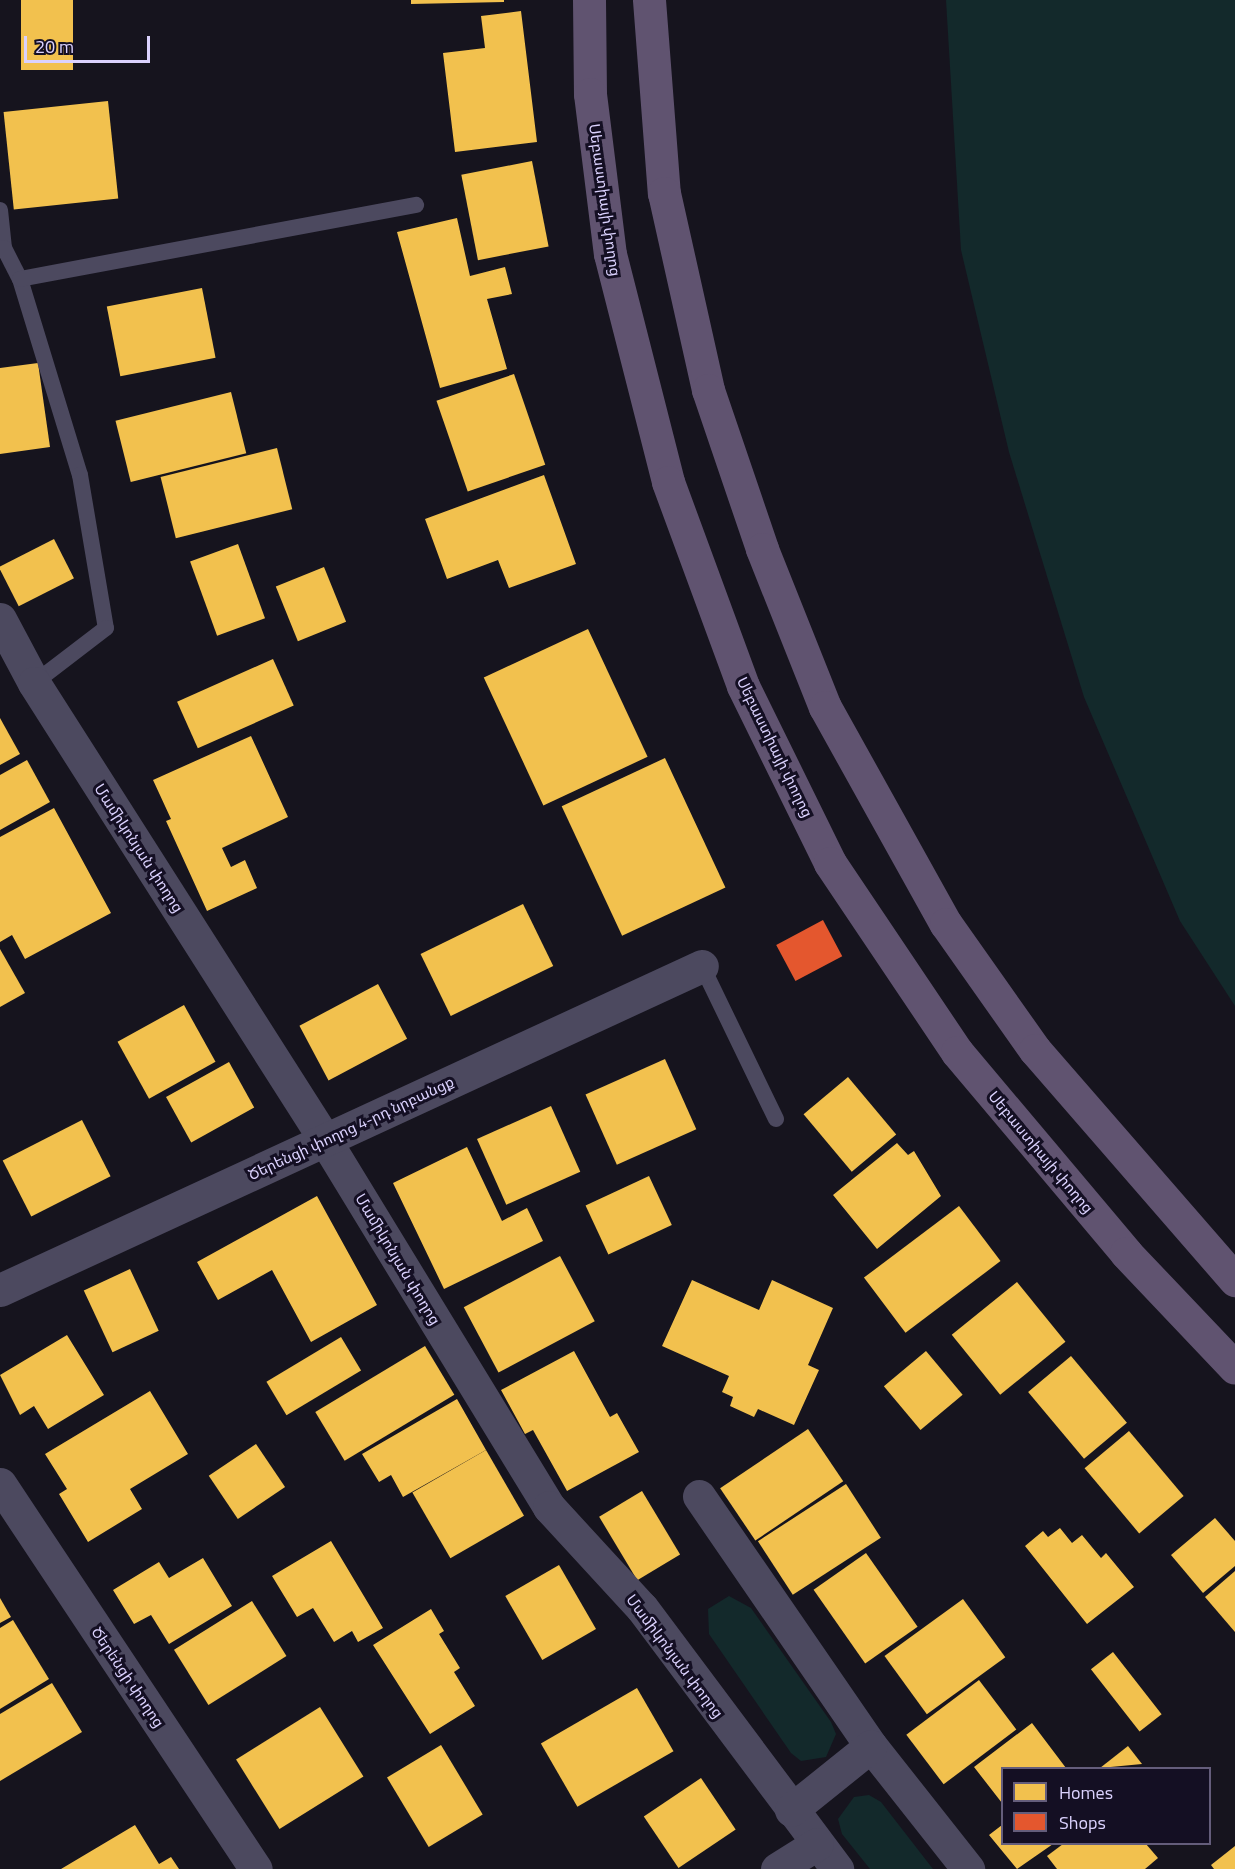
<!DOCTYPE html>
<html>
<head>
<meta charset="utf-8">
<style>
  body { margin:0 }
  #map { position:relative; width:1235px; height:1869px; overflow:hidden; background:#16141e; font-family:"Titillium Web","Noto Sans Armenian",sans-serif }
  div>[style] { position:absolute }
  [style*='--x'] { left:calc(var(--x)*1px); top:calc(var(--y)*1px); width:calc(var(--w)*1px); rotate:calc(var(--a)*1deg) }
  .green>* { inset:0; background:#13292b }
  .homes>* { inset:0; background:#f2c14e; transform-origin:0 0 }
  .shops>* { inset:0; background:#e4572e; transform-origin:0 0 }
  .lane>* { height:16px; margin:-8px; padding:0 8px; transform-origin:8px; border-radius:8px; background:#4c495f }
  .street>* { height:33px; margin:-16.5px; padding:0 16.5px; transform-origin:16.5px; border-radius:16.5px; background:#4c495f }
  .primary>* { height:33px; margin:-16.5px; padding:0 16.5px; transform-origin:16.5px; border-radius:16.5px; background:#605370 }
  span { translate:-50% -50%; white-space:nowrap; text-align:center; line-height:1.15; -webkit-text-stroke:6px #140f23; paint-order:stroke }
  .street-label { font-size:15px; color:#dbd2fe }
  .legend { position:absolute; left:1001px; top:1767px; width:210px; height:78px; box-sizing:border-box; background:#140f23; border:2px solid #645d7b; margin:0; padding:8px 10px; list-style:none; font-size:18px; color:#dbd2fe }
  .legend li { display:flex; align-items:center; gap:12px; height:30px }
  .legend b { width:30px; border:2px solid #645d7b }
  .scale { position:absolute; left:24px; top:36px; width:126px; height:27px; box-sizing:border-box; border:3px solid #dbd2fe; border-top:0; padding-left:8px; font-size:18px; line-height:21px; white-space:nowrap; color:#dbd2fe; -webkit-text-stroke:4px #140f23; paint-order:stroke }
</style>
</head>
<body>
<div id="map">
  <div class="green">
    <i style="clip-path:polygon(946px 0,1235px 0,1235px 1006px,1180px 921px,1084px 697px,1009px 452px,961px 250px)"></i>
    <i style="clip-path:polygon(729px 1596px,751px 1608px,831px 1722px,836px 1734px,826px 1757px,801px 1761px,791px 1753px,709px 1634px,708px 1609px)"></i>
    <i style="clip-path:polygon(869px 1795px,881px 1802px,933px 1869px,870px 1869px,842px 1834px,838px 1819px,854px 1797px)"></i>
  </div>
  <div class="homes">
    <i style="left:21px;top:0;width:52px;height:70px"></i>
    <i style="clip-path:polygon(411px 0,504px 0,504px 2px,411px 4px)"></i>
    <i style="clip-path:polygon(521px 11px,537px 142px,455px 152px,443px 53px,485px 48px,481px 16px)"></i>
    <i style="left:108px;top:101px;width:98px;height:105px;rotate:84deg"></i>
    <i style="left:532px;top:161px;width:87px;height:72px;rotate:79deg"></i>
    <i style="clip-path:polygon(457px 218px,470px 276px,505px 267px,512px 294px,487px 299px,507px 369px,440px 388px,397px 232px)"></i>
    <i style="left:202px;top:288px;width:71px;height:97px;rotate:79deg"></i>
    <i style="clip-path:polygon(38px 363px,50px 447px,0 454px,0 368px)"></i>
    <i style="left:514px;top:374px;width:96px;height:82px;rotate:71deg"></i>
    <i style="left:231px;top:392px;width:63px;height:119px;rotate:76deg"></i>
    <i style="left:277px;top:448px;width:63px;height:120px;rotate:76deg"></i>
    <i style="clip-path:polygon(544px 475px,576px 564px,509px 588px,498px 560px,447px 579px,425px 519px)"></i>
    <i style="left:54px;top:539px;width:44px;height:62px;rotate:63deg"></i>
    <i style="left:238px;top:544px;width:79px;height:51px;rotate:70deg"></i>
    <i style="left:324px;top:567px;width:59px;height:52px;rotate:68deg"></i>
    <i style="left:588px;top:629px;width:141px;height:115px;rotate:65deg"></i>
    <i style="left:273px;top:659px;width:51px;height:105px;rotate:66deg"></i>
    <i style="clip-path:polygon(0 718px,20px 754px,0 765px)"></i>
    <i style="clip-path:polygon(251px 736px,288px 817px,222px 848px,231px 867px,245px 860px,257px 888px,207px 911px,166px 821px,171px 819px,153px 780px)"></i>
    <i style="left:665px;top:758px;width:143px;height:114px;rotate:65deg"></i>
    <i style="clip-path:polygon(27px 760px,50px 802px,0 830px,0 775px)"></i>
    <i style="clip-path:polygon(54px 808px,111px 913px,25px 959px,12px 935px,0 942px,0 837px)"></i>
    <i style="left:523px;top:904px;width:69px;height:114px;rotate:64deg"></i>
    <i style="clip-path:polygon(0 949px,25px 993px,0 1007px)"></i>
    <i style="left:378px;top:984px;width:62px;height:89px;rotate:62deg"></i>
    <i style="left:184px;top:1005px;width:65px;height:76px;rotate:61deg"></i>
    <i style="left:665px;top:1059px;width:77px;height:87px;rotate:66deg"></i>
    <i style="left:229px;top:1062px;width:52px;height:72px;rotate:61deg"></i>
    <i style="left:848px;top:1077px;width:75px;height:58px;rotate:50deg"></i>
    <i style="left:551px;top:1106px;width:72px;height:81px;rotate:66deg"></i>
    <i style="left:82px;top:1120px;width:63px;height:89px;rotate:63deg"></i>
    <i style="clip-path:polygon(897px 1143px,908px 1155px,914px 1151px,941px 1196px,877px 1249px,833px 1195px)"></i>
    <i style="clip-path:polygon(467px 1147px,502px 1221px,527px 1208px,543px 1241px,444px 1289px,393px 1183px)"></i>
    <i style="left:649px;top:1176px;width:54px;height:70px;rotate:65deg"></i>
    <i style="clip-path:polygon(317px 1196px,377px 1305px,311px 1342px,272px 1270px,218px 1300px,197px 1262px)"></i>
    <i style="left:959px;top:1206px;width:69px;height:119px;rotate:53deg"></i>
    <i style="left:560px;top:1256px;width:74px;height:109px;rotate:62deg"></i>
    <i style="left:130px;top:1269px;width:68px;height:51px;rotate:65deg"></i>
    <i style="clip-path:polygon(692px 1280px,759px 1310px,772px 1280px,833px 1308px,808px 1365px,819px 1370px,794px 1425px,758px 1409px,754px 1417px,730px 1406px,733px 1397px,722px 1392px,729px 1376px,662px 1346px)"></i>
    <i style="left:1017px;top:1282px;width:77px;height:84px;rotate:51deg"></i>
    <i style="clip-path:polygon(67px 1335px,104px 1395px,48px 1429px,34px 1406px,20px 1415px,0 1375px)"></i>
    <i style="left:341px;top:1337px;width:39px;height:87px;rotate:59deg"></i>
    <i style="left:425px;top:1346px;width:57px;height:128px;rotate:59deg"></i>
    <i style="clip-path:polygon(574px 1351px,610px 1417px,617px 1413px,639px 1452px,567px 1491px,533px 1430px,525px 1434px,501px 1390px)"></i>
    <i style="left:926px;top:1351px;width:57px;height:55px;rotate:50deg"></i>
    <i style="left:1071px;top:1356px;width:87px;height:56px;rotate:50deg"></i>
    <i style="clip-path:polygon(150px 1391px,188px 1454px,130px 1489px,142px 1509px,88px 1542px,59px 1494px,67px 1489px,45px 1454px)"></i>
    <i style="clip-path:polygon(457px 1399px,486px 1450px,403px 1497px,391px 1475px,379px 1482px,362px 1454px)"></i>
    <i style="left:808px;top:1429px;width:63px;height:106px;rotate:56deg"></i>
    <i style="left:1129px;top:1431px;width:85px;height:58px;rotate:50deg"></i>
    <i style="left:256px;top:1444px;width:52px;height:57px;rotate:56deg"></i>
    <i style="left:486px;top:1450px;width:76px;height:85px;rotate:60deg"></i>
    <i style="left:846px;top:1484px;width:64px;height:105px;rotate:57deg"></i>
    <i style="left:642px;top:1491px;width:74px;height:50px;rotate:59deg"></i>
    <i style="clip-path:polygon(1215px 1518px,1235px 1541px,1235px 1566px,1203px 1593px,1171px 1555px)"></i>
    <i style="clip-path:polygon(1060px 1528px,1072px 1543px,1082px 1535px,1101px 1558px,1106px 1553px,1134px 1587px,1087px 1624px,1025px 1546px,1043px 1531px,1048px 1537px)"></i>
    <i style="clip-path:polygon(331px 1541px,383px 1628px,358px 1642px,352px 1631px,334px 1642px,313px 1608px,297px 1617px,272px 1576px)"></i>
    <i style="left:866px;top:1553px;width:90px;height:64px;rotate:55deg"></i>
    <i style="clip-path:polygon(203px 1558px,232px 1606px,169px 1644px,151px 1615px,134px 1624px,113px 1590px,159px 1562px,169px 1578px)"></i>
    <i style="left:559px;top:1565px;width:74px;height:62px;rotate:60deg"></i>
    <i style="clip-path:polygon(1235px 1571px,1235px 1632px,1205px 1597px)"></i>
    <i style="clip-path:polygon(0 1598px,11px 1617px,0 1623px)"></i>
    <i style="left:963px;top:1599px;width:72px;height:97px;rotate:54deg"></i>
    <i style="left:252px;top:1601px;width:65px;height:92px;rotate:58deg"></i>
    <i style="clip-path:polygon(431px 1609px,444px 1631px,439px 1634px,460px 1668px,454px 1672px,475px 1706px,430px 1734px,373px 1645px)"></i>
    <i style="clip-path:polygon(13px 1620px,49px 1679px,0 1709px,0 1628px)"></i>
    <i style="left:1113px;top:1652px;width:79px;height:28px;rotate:52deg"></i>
    <i style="left:979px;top:1680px;width:62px;height:91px;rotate:53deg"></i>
    <i style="clip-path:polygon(52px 1683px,82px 1732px,0 1781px,0 1714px)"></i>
    <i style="left:637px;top:1688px;width:73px;height:111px;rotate:60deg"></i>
    <i style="left:320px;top:1707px;width:82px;height:99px;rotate:58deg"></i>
    <i style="clip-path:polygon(1032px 1723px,1066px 1768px,1002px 1768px,1002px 1803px,974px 1767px)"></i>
    <i style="left:441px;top:1745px;width:81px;height:63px;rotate:59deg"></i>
    <i style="clip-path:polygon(1128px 1746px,1142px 1764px,1100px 1768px)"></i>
    <i style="left:701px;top:1778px;width:62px;height:69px;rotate:56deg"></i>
    <i style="clip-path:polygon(135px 1825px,159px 1864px,171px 1857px,179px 1869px,61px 1869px)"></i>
    <i style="clip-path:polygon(1002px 1825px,1002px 1844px,1053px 1844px,1017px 1869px,989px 1835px)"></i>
    <i style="clip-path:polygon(1063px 1844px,1146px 1844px,1158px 1858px,1145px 1869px,1057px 1869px,1047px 1856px)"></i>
    <i style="clip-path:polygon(1235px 1846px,1235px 1869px,1214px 1869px,1211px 1865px)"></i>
  </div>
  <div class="shops">
    <i style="left:823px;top:920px;width:41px;height:53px;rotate:62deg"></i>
  </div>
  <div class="lane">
    <i style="--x:0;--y:210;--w:38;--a:84"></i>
    <i style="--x:4;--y:248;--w:35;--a:63"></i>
    <i style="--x:20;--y:279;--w:205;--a:73"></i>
    <i style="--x:80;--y:475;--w:155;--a:80.4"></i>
    <i style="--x:106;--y:628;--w:91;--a:142.6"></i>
    <i style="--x:20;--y:279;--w:403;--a:-10.6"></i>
    <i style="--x:702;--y:966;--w:170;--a:64.2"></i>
  </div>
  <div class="street">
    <i style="--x:0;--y:619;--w:72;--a:62"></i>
    <i style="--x:34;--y:683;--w:542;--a:57.51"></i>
    <i style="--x:325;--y:1140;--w:430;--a:58.6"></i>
    <i style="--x:549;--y:1507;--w:137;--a:47.4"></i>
    <i style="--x:642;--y:1608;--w:326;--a:53.2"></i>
    <i style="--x:0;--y:1290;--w:773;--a:-24.78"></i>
    <i style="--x:0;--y:1484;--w:462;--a:56.4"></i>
    <i style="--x:699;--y:1496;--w:303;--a:55.5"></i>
    <i style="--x:871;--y:1746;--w:157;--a:51.7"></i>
    <i style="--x:791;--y:1810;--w:102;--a:-38.7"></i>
    <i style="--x:777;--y:1869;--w:47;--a:-32"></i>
  </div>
  <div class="primary">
    <i style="--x:589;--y:0;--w:94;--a:89.4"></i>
    <i style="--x:590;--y:94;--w:161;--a:82.9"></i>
    <i style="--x:610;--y:254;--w:235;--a:75.7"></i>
    <i style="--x:668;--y:482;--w:217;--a:69.8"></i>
    <i style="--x:743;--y:686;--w:197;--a:63.8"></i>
    <i style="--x:830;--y:863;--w:228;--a:56.1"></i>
    <i style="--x:957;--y:1052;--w:263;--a:49.9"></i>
    <i style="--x:1126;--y:1253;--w:158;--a:46.5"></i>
    <i style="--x:649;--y:0;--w:194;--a:85.6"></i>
    <i style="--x:664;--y:193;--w:202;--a:77.4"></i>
    <i style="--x:708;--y:390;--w:168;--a:71.2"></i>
    <i style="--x:762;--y:549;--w:170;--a:68.3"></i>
    <i style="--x:825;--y:707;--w:248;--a:60.9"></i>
    <i style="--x:946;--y:924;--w:154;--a:54.8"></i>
    <i style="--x:1035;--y:1050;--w:305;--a:49"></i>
  </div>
  <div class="street-label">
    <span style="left:605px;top:200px;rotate:82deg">Սեբաստիայի փողոց</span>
    <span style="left:775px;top:747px;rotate:64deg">Սեբաստիայի փողոց</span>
    <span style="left:139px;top:848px;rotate:57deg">Մամիկոնյան փողոց</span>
    <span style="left:351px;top:1128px;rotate:-25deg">Ծերենցի փողոց 4-րդ նրբանցք</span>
    <span style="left:1041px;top:1152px;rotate:50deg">Սեբաստիայի փողոց</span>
    <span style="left:398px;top:1259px;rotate:59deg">Մամիկոնյան փողոց</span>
    <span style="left:675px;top:1656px;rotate:53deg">Մամիկոնյան փողոց</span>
    <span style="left:128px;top:1677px;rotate:56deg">Ծերենցի փողոց</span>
  </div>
  <ul class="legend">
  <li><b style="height:16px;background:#f2c14e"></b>Homes</li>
  <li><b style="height:16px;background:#e4572e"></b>Shops</li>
  </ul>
  <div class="scale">20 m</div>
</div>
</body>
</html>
